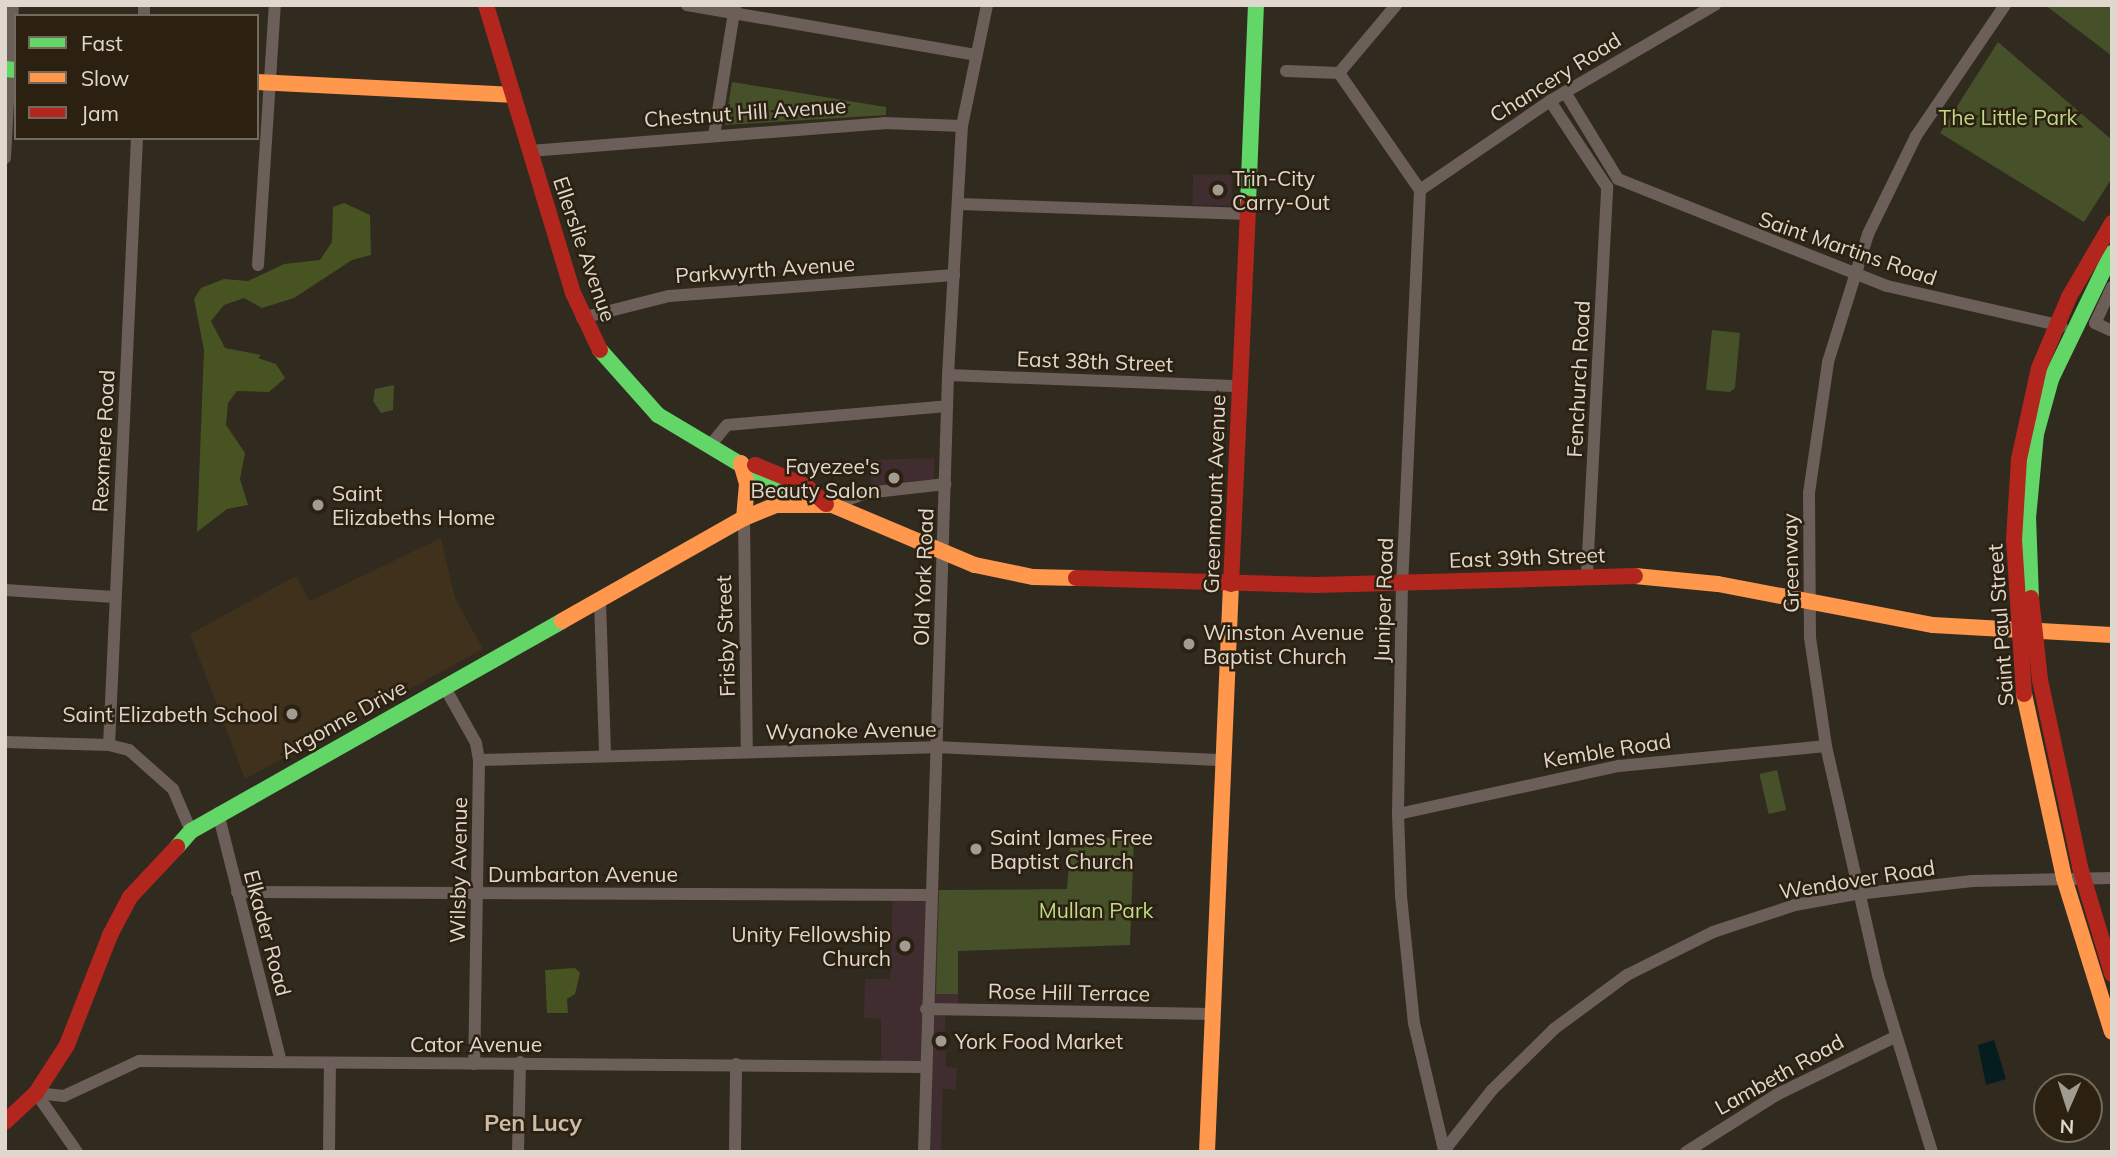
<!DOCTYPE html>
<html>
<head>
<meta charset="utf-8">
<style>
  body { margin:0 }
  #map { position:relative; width:2117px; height:1157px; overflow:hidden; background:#302a1f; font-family:Mulish,sans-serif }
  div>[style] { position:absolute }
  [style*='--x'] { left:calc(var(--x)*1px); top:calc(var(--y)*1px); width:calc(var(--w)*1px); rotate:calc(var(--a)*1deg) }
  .commercial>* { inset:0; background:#402d2f; transform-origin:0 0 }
  .built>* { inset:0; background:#3f311b }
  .green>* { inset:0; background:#465129; transform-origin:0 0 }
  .forest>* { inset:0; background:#475422 }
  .water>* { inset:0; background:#061d20 }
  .street>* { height:12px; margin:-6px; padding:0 6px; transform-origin:6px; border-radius:6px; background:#6c5e58 }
  .fast>* { height:16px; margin:-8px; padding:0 8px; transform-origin:8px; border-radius:8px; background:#63d668 }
  .slow>* { height:16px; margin:-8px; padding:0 8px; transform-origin:8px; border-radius:8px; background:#ff974d }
  .jam>* { height:16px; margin:-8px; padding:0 8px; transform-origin:8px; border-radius:8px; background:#b3261e }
  .dots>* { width:19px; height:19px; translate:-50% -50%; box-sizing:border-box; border:4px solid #2c2110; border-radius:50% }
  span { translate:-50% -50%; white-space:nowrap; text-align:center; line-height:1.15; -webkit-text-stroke:5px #2c2110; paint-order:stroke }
  .street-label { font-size:21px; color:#e0d8ce }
  .park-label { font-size:21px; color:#c0db87 }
  .poi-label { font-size:21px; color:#e0d8ce }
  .left { translate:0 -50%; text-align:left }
  .right { translate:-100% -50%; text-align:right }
  .neighbourhood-label { font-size:23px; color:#cbbca7; font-weight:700 }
  .frame { position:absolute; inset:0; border:7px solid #e0d8ce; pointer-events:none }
  .legend { position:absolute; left:14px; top:14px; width:245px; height:126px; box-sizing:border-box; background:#2c2110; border:2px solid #746a5c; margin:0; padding:9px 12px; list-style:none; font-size:21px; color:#e0d8ce }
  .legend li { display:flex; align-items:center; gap:14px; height:35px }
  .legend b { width:35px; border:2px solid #746a5c }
  .north { position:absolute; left:2033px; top:1073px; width:70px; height:70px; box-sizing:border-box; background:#2c2110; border:2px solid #746a5c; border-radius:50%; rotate:183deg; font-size:19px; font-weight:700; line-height:28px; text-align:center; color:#e0d8ce }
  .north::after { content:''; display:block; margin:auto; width:24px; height:32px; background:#a29b91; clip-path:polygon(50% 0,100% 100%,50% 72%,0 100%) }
</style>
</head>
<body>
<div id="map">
  <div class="commercial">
    <i style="left:1193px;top:174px;width:39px;height:31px;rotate:1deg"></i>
    <i style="clip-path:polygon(934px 458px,934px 479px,872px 486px,869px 460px)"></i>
    <i style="clip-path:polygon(893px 890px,939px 890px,936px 993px,958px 994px,958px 1010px,945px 1010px,946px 1067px,957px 1068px,956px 1089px,943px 1089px,941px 1151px,923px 1151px,923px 1067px,881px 1066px,881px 1019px,864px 1018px,865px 979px,890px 979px)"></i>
  </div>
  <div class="built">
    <i style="clip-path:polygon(441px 538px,455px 598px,483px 649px,245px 779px,190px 634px,296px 576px,310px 601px)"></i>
  </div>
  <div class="green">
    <i style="clip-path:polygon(2045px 5px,2112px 5px,2112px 56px)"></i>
    <i style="clip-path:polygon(1998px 42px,2112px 140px,2112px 178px,2084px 222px,1940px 133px)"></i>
    <i style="clip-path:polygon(732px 82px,886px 107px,886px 115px,725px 125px)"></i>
    <i style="clip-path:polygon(1712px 330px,1740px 333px,1735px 388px,1730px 392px,1706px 390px)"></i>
    <i style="clip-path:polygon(394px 385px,393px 410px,381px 413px,373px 401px,375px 389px)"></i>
    <i style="left:1777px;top:770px;width:41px;height:18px;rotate:77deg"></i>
    <i style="clip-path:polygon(1071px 836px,1134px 839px,1130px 945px,958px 951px,958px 994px,936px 994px,939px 890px,1067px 889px)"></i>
  </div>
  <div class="forest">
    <i style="clip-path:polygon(344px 203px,370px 215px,371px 255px,352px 260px,294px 298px,262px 308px,244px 298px,224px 305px,211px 321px,225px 348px,261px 355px,258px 358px,276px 364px,285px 378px,269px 392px,237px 391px,228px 403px,226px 425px,245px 453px,240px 479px,248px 505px,227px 509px,197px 532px,204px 350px,194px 299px,201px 288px,224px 279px,248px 281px,284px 264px,320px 260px,332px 242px,333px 207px)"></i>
    <i style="clip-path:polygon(575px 968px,580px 973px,575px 994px,567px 999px,568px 1013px,547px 1013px,545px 970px)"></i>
  </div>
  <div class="water">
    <i style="clip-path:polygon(1994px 1040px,2006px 1079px,1986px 1085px,1978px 1045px)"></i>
  </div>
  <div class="street">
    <i style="--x:687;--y:5;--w:294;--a:9.8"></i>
    <i style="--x:144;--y:16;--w:11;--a:-90"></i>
    <i style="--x:1286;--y:71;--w:53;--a:2.2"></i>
    <i style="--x:1339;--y:73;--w:142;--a:55.3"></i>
    <i style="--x:1420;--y:190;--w:393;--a:92.6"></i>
    <i style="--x:1402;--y:583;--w:231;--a:91"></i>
    <i style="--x:1398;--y:814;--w:82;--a:87.9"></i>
    <i style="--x:1401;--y:896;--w:128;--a:84.2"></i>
    <i style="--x:1414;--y:1023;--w:130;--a:76.7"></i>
    <i style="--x:1339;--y:73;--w:89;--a:-50"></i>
    <i style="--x:1565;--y:92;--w:102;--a:58.7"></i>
    <i style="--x:1550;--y:101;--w:103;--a:56.5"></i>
    <i style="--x:714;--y:136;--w:132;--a:-80.8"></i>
    <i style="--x:530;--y:151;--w:355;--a:-4.5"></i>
    <i style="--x:884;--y:123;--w:78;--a:2.2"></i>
    <i style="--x:5;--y:158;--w:153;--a:-87"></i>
    <i style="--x:1618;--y:179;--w:289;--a:21.7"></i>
    <i style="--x:1887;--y:286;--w:179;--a:12.9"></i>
    <i style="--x:1420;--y:190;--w:158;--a:-34.4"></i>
    <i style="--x:1550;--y:101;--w:191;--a:-30.2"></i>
    <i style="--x:958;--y:204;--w:289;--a:2"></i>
    <i style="--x:258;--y:265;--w:261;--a:-86.3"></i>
    <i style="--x:2112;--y:287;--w:40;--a:115"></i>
    <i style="--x:2095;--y:323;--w:19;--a:25"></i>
    <i style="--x:582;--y:318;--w:90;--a:-14.2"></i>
    <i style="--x:669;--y:296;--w:286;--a:-4.2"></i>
    <i style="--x:948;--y:375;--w:292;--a:2.2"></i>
    <i style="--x:709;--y:447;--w:28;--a:-51"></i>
    <i style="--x:727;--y:425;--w:221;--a:-4.9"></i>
    <i style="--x:832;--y:505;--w:36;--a:-19"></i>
    <i style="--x:866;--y:493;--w:80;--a:-6.5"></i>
    <i style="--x:744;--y:518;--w:234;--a:89.3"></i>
    <i style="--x:1587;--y:573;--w:387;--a:-87"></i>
    <i style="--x:5;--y:590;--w:109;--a:3.7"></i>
    <i style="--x:600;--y:601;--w:154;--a:88.1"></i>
    <i style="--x:444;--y:686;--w:65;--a:60.7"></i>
    <i style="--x:476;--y:743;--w:17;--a:80"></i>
    <i style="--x:479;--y:760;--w:304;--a:90.9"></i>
    <i style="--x:5;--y:742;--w:104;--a:1.7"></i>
    <i style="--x:109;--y:745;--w:21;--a:14"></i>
    <i style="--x:129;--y:750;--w:59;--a:41.6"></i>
    <i style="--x:173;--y:789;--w:46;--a:66.8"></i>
    <i style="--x:109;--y:745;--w:608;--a:-87.36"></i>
    <i style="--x:479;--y:760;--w:455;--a:-1.6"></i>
    <i style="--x:934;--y:747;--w:290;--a:2.6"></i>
    <i style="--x:218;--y:813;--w:257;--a:75.8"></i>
    <i style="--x:1398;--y:814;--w:226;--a:-12.3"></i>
    <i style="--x:1619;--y:766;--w:208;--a:-5.5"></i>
    <i style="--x:237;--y:892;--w:692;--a:0.25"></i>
    <i style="--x:926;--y:1009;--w:286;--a:1"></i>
    <i style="--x:36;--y:1093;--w:28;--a:6"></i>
    <i style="--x:64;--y:1096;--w:83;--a:-25"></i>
    <i style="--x:139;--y:1061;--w:786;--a:0.44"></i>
    <i style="--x:36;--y:1093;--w:72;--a:55.2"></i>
    <i style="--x:329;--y:1152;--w:89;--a:-89.4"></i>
    <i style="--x:518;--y:1152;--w:90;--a:-88.7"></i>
    <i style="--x:735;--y:1152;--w:88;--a:-89.3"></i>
    <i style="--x:924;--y:1152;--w:777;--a:-88.23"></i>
    <i style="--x:948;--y:375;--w:249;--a:-86.8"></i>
    <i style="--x:962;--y:126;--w:124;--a:-78.3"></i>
    <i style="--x:1443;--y:1152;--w:79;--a:-51.7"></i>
    <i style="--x:1492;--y:1090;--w:87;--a:-44.5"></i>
    <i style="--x:1554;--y:1029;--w:91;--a:-36.5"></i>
    <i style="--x:1627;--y:975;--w:96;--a:-26.6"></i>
    <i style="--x:1713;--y:932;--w:86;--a:-18.2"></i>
    <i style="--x:1795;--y:905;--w:63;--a:-10.1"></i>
    <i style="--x:1857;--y:894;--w:116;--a:-6.4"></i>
    <i style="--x:1972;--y:881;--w:140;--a:-1.2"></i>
    <i style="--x:1686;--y:1152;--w:107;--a:-32.3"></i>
    <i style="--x:1776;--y:1095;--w:132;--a:-26"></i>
    <i style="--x:1932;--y:1152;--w:185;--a:-107"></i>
    <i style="--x:1878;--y:975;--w:235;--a:-102.8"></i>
    <i style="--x:1826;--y:746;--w:109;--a:-98.4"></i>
    <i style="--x:1810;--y:638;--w:145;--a:-90.4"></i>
    <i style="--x:1809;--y:493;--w:132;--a:-81.7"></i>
    <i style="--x:1828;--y:362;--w:134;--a:-72.6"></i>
    <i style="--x:1868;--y:234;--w:109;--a:-63.9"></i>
    <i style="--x:1916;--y:136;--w:158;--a:-55.8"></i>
  </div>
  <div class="fast">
    <i style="--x:5;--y:69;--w:11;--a:5"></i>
    <i style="--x:1248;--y:203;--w:198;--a:-87.7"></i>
    <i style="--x:600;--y:350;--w:87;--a:48.3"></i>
    <i style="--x:658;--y:415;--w:136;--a:30.9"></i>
    <i style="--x:775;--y:485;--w:22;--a:54"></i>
    <i style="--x:2031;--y:598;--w:80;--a:-92.1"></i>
    <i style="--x:2028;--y:518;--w:84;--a:-84.6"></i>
    <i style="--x:2036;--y:434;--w:57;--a:-74.7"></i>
    <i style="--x:2051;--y:379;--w:140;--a:-64.2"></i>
    <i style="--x:177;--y:847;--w:21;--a:-49"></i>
    <i style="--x:191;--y:831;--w:426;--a:-29.5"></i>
  </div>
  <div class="slow">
    <i style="--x:257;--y:82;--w:256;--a:2.9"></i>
    <i style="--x:741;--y:463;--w:22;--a:74"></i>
    <i style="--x:747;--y:484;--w:34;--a:95"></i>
    <i style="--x:1635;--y:576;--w:83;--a:5.5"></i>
    <i style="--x:1718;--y:584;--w:219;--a:10.8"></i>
    <i style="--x:1933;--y:625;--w:179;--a:3.2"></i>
    <i style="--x:562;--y:621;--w:209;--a:-29.5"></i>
    <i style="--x:744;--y:518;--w:35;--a:-22"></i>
    <i style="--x:777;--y:505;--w:55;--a:0"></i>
    <i style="--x:832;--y:505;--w:155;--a:22.8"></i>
    <i style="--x:975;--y:565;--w:59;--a:11.7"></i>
    <i style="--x:1033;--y:577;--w:43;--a:1.3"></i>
    <i style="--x:2024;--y:694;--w:188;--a:77.7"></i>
    <i style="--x:2064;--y:878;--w:161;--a:72.7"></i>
    <i style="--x:1207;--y:1152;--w:569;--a:-87.58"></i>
  </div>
  <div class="jam">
    <i style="--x:486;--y:5;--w:301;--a:73.2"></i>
    <i style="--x:573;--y:293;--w:63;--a:64.7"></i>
    <i style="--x:755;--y:465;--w:55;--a:22.4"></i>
    <i style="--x:806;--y:486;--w:27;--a:42"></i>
    <i style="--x:1076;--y:578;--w:240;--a:1.7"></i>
    <i style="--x:1316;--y:585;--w:319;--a:-1.6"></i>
    <i style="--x:1231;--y:584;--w:381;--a:-87.4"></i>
    <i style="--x:2031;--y:598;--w:82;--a:83.7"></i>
    <i style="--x:2040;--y:680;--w:191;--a:77.9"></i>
    <i style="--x:2080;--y:867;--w:112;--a:73.3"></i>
    <i style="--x:2024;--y:694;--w:154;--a:-93.7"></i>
    <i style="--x:2014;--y:540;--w:81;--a:-86.5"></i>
    <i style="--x:2019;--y:459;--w:93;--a:-77.6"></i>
    <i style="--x:2039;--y:368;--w:77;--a:-67.1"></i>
    <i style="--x:2069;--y:297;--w:86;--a:-59.8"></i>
    <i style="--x:5;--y:1122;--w:42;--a:-43.1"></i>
    <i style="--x:36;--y:1093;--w:57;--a:-57.1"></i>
    <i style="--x:67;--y:1045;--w:118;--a:-68.6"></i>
    <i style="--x:110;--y:935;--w:43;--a:-62.2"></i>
    <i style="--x:130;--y:897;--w:69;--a:-46.8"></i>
  </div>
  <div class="dots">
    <i style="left:1218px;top:190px;background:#a29b91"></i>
    <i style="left:894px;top:478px;background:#a29b91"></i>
    <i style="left:318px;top:505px;background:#a29b91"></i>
    <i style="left:1189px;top:644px;background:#a29b91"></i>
    <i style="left:292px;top:714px;background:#a29b91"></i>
    <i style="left:976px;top:849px;background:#a29b91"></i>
    <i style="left:905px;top:946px;background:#a29b91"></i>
    <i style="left:941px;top:1041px;background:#a29b91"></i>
  </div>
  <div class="street-label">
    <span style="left:1555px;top:77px;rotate:-32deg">Chancery Road</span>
    <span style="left:745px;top:112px;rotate:-4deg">Chestnut Hill Avenue</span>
    <span style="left:1848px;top:248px;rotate:19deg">Saint Martins Road</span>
    <span style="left:585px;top:249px;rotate:71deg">Ellerslie Avenue</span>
    <span style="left:765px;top:269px;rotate:-4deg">Parkwyrth Avenue</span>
    <span style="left:1095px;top:361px;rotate:2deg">East 38th Street</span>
    <span style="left:1578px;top:379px;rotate:-87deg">Fenchurch Road</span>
    <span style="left:103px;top:441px;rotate:-87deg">Rexmere Road</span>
    <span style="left:1214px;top:494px;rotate:-88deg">Greenmount Avenue</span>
    <span style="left:1527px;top:557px;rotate:-2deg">East 39th Street</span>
    <span style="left:1790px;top:563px;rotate:-91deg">Greenway</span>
    <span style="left:923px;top:577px;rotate:-88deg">Old York Road</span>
    <span style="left:1383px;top:600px;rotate:-88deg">Juniper Road</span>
    <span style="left:2000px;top:625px;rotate:-94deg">Saint Paul Street</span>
    <span style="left:725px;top:636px;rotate:-92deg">Frisby Street</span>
    <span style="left:343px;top:719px;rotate:-29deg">Argonne Drive</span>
    <span style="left:851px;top:730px;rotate:-1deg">Wyanoke Avenue</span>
    <span style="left:1607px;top:750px;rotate:-9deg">Kemble Road</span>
    <span style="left:458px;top:870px;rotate:-89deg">Wilsby Avenue</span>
    <span style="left:583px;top:874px">Dumbarton Avenue</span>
    <span style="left:1857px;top:879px;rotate:-9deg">Wendover Road</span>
    <span style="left:268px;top:933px;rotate:75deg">Elkader Road</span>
    <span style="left:1069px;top:992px;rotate:1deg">Rose Hill Terrace</span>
    <span style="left:476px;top:1044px">Cator Avenue</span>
    <span style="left:1779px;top:1074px;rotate:-29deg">Lambeth Road</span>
  </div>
  <div class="park-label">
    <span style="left:2008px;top:117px">The Little Park</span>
    <span style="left:1096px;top:910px">Mullan Park</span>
  </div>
  <div class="poi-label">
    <span class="left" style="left:1232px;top:190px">Trin-City<br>Carry-Out</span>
    <span class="right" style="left:880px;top:478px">Fayezee's<br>Beauty Salon</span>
    <span class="left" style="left:332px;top:505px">Saint<br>Elizabeths Home</span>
    <span class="left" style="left:1203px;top:644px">Winston Avenue<br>Baptist Church</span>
    <span class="right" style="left:278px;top:714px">Saint Elizabeth School</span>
    <span class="left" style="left:990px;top:849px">Saint James Free<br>Baptist Church</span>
    <span class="right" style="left:891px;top:946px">Unity Fellowship<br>Church</span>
    <span class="left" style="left:955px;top:1041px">York Food Market</span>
  </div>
  <div class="neighbourhood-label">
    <span style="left:533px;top:1123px">Pen Lucy</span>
  </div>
  <div class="frame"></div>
  <ul class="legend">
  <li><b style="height:9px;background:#63d668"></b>Fast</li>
  <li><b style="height:9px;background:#ff974d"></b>Slow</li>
  <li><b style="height:9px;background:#b3261e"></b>Jam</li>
  </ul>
  <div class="north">N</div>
</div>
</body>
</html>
